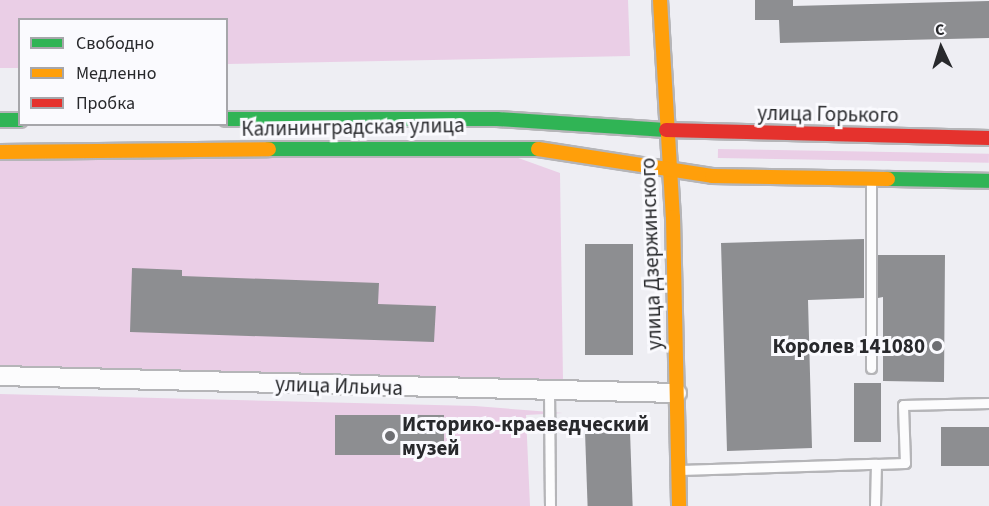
<!DOCTYPE html>
<html>
<head>
<meta charset="utf-8">
<style>
  body { margin:0 }
  #map { position:relative; width:989px; height:506px; overflow:hidden; background:#eeeef3; font-family:"Source Sans 3",sans-serif }
  div>[style] { position:absolute }
  [style*='--x'] { left:calc(var(--x)*1px); top:calc(var(--y)*1px); width:calc(var(--w)*1px); rotate:calc(var(--a)*1deg) }
  .green>* { inset:0; background:#eacee6; transform-origin:0 0 }
  .building>* { inset:0; background:#8d8e91; transform-origin:0 0 }
  .roads { filter:drop-shadow(2px 0 #b5b5b8) drop-shadow(-2px 0 #b5b5b8) drop-shadow(0 2px #b5b5b8) drop-shadow(0 -2px #b5b5b8) }
  .lane>* { height:9px; margin:-4.5px; padding:0 4.5px; transform-origin:4.5px; border-radius:4.5px; background:#fcfcfd }
  .street>* { height:18px; margin:-9px; padding:0 9px; transform-origin:9px; border-radius:9px; background:#fcfcfd }
  .fast>* { height:14px; margin:-7px; padding:0 7px; transform-origin:7px; border-radius:7px; background:#30b455 }
  .slow>* { height:14px; margin:-7px; padding:0 7px; transform-origin:7px; border-radius:7px; background:#ff9f0a }
  .jam>* { height:14px; margin:-7px; padding:0 7px; transform-origin:7px; border-radius:7px; background:#e5322d }
  .dots>* { width:16px; height:16px; translate:-50% -50%; box-sizing:border-box; border:3px solid #fafafe; border-radius:50% }
  span { translate:-50% -50%; white-space:nowrap; text-align:center; line-height:1.15; -webkit-text-stroke:6px #fafafe; paint-order:stroke }
  .street-label { font-size:21px; color:#28292c }
  .poi-label { font-size:21px; color:#28292c; font-weight:700 }
  .right { translate:-100% -50%; text-align:right }
  .left { translate:0 -50%; text-align:left }
  .legend { position:absolute; left:18px; top:18px; width:210px; height:108px; box-sizing:border-box; background:#fafafe; border:2px solid #a6a6aa; margin:0; padding:8px 10px; list-style:none; font-size:18px; color:#28292c }
  .legend li { display:flex; align-items:center; gap:12px; height:30px }
  .legend b { width:30px; border:2px solid #a6a6aa }
  .north { position:absolute; left:911px; top:18px; width:60px; height:60px; -webkit-text-stroke:4px #fafafe; paint-order:stroke; rotate:356deg; font-size:16px; font-weight:700; line-height:24px; text-align:center; color:#28292c }
  .north::after { content:''; display:block; margin:auto; width:21px; height:27px; background:#28292c; clip-path:polygon(50% 0,100% 100%,50% 72%,0 100%) }
</style>
</head>
<body>
<div id="map">
  <div class="green">
    <i style="clip-path:polygon(0 0,628px 0,630px 56px,227px 64px,226px 20px,20px 20px,19px 68px,0 68px)"></i>
    <i style="left:718px;top:149px;width:271px;height:9px;rotate:1deg"></i>
    <i style="clip-path:polygon(510px 155px,560px 173px,563px 381px,0 366px,0 160px)"></i>
    <i style="clip-path:polygon(0 394px,475px 406px,563px 413px,526px 415px,530px 506px,0 506px)"></i>
  </div>
  <div class="building">
    <i style="clip-path:polygon(755px 0,793px 0,793px 6px,989px 1px,989px 38px,780px 43px,779px 20px,755px 20px)"></i>
    <i style="clip-path:polygon(864px 239px,864px 298px,808px 300px,812px 448px,727px 451px,721px 243px)"></i>
    <i style="left:585px;top:244px;width:48px;height:111px"></i>
    <i style="clip-path:polygon(878px 255px,945px 255px,944px 382px,883px 381px,883px 297px,878px 298px)"></i>
    <i style="clip-path:polygon(132px 268px,182px 270px,182px 276px,379px 283px,378px 304px,436px 306px,434px 342px,130px 332px)"></i>
    <i style="left:854px;top:383px;width:27px;height:59px"></i>
    <i style="left:444px;top:415px;width:40px;height:109px;rotate:90deg"></i>
    <i style="left:941px;top:427px;width:48px;height:39px"></i>
    <i style="left:630px;top:431px;width:75px;height:45px;rotate:88deg"></i>
  </div>
  <div class="roads">
    <div class="lane">
      <i style="--x:871;--y:368;--w:187;--a:-90"></i>
      <i style="--x:549;--y:391;--w:115;--a:89.5"></i>
      <i style="--x:876;--y:464;--w:29;--a:-2"></i>
      <i style="--x:905;--y:463;--w:58;--a:-92"></i>
      <i style="--x:903;--y:405;--w:86;--a:-1.3"></i>
      <i style="--x:680;--y:470;--w:196;--a:-1.8"></i>
      <i style="--x:876;--y:464;--w:42;--a:91.4"></i>
    </div>
    <div class="street">
      <i style="--x:0;--y:376;--w:677;--a:1.44"></i>
    </div>
    <div class="fast">
      <i style="--x:226;--y:119;--w:271;--a:0"></i>
      <i style="--x:497;--y:119;--w:169;--a:3.7"></i>
      <i style="--x:0;--y:120;--w:20;--a:0"></i>
      <i style="--x:269;--y:149;--w:269;--a:0"></i>
      <i style="--x:888;--y:179;--w:101;--a:1.1"></i>
    </div>
    <div class="slow">
      <i style="--x:660;--y:0;--w:217;--a:86.6"></i>
      <i style="--x:673;--y:217;--w:289;--a:88.8"></i>
      <i style="--x:538;--y:149;--w:176;--a:8.8"></i>
      <i style="--x:712;--y:176;--w:176;--a:1"></i>
      <i style="--x:0;--y:152;--w:269;--a:-0.6"></i>
    </div>
    <div class="jam">
      <i style="--x:666;--y:130;--w:323;--a:1.4"></i>
    </div>
  </div>
  <div class="dots">
    <i style="left:937px;top:346px;background:#6d6e72"></i>
    <i style="left:390px;top:436px;background:#6d6e72"></i>
  </div>
  <div class="street-label">
    <span style="left:828px;top:114px;rotate:1deg">улица Горького</span>
    <span style="left:353px;top:127px;rotate:-1deg">Калининградская улица</span>
    <span style="left:651px;top:254px;rotate:-92deg">улица Дзержинского</span>
    <span style="left:339px;top:386px;rotate:2deg">улица Ильича</span>
  </div>
  <div class="poi-label">
    <span class="right" style="left:925px;top:346px">Королев 141080</span>
    <span class="left" style="left:402px;top:436px">Историко-краеведческий<br>музей</span>
  </div>
  <ul class="legend">
  <li><b style="height:8px;background:#30b455"></b>Свободно</li>
  <li><b style="height:8px;background:#ff9f0a"></b>Медленно</li>
  <li><b style="height:8px;background:#e5322d"></b>Пробка</li>
  </ul>
  <div class="north">С</div>
</div>
</body>
</html>
